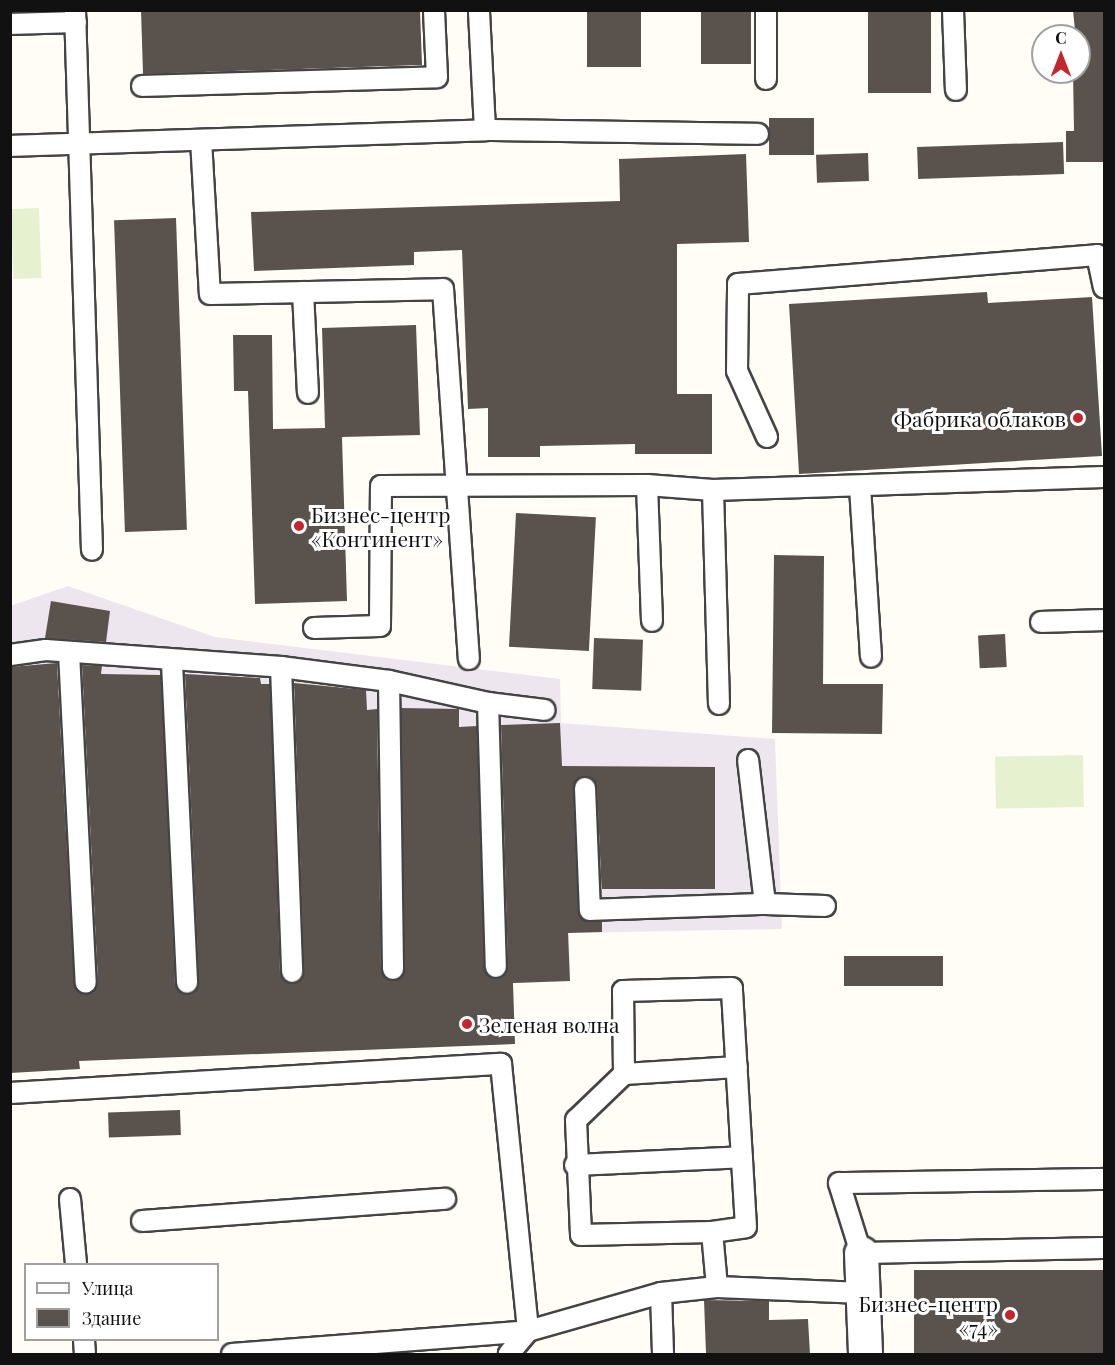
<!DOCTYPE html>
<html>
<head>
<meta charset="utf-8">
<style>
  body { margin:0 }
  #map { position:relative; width:1115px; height:1365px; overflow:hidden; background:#fffdf5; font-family:"Playfair Display",serif }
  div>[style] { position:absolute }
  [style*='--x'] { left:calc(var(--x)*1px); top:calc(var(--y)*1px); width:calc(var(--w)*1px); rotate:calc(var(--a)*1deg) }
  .industrial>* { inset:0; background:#eee6ef }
  .pitch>* { inset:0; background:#e6f2cf; transform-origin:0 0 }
  .building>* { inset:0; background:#5a524d; transform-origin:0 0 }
  .roads { filter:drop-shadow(2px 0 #444) drop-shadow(-2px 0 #444) drop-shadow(0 2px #444) drop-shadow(0 -2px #444) }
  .service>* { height:20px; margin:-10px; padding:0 10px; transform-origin:10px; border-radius:10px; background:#fff }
  .minor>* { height:33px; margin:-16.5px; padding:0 16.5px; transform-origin:16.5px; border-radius:16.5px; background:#fff }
  .dots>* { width:16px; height:16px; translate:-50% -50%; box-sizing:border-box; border:3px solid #fff; border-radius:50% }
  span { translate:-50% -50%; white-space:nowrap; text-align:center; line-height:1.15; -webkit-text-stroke:6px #fff; paint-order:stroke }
  .poi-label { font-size:21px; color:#111 }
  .right { translate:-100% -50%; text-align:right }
  .left { translate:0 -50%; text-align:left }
  .frame { position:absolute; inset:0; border:12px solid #111; pointer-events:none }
  .legend { position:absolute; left:24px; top:1263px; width:195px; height:78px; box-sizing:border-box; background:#fff; border:2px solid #a0a0a0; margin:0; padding:8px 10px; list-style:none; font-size:18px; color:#111 }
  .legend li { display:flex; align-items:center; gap:12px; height:30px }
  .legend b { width:30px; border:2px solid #a0a0a0 }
  .north { position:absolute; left:1031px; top:24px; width:60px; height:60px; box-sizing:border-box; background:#fff; border:2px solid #a0a0a0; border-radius:50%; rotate:0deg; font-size:16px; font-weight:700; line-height:24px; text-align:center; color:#111 }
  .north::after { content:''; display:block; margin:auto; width:21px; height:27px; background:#c4262e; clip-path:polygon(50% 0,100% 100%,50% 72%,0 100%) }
</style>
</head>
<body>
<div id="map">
  <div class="industrial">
    <i style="clip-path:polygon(68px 586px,215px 637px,560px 679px,561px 723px,775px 739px,782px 929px,569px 933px,570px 981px,11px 1002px,10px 606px)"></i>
  </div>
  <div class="pitch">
    <i style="left:39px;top:208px;width:70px;height:28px;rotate:88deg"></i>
    <i style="left:1083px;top:755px;width:52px;height:88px;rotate:89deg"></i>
  </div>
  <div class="building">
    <i style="clip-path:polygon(141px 10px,420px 10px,422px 65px,143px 74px)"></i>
    <i style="left:587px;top:10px;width:54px;height:57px"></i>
    <i style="left:701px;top:10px;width:50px;height:54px"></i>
    <i style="left:868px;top:10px;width:63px;height:83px"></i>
    <i style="clip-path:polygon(1073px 10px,1104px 10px,1104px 162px,1066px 162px,1066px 131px,1074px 131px,1073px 72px,1079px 72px)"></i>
    <i style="left:769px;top:118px;width:45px;height:37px"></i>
    <i style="left:1063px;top:142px;width:32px;height:146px;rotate:88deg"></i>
    <i style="left:868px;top:153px;width:28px;height:52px;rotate:88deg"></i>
    <i style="clip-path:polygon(746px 154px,749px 242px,677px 244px,677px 394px,712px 394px,712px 454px,635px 454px,635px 444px,540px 446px,540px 457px,488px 457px,488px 408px,468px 409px,462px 250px,414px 252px,414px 265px,254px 271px,251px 212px,620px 201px,619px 159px)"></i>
    <i style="left:176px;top:218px;width:312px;height:62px;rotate:88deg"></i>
    <i style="clip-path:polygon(987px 292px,988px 303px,1092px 297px,1102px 456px,799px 474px,789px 304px)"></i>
    <i style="clip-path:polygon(416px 325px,420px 435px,342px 437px,347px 601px,255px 604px,248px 391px,234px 391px,233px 335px,272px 335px,273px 429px,325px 428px,322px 328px)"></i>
    <i style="left:516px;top:513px;width:80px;height:134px;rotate:3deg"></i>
    <i style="clip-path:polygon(774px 555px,824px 556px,823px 684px,883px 684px,882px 734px,772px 733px)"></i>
    <i style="clip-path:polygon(51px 601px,110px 611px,106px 642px,45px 638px)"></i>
    <i style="left:1005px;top:634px;width:33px;height:27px;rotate:87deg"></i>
    <i style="left:594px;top:638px;width:49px;height:51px;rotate:2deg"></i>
    <i style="clip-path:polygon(57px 663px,74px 984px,81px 994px,93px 993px,98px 982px,82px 665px,102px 666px,101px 674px,161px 675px,175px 984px,182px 994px,194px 993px,199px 982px,185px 674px,260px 678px,261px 684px,270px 684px,280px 972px,287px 983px,299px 982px,304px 972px,294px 683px,366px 690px,367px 710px,377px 709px,381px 969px,388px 980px,400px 979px,405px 969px,401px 708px,459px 709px,459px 727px,477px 726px,484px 967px,490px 977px,502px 977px,508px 967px,501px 725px,560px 723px,562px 766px,715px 767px,715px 889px,601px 889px,602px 898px,597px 788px,584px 776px,573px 788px,578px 910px,585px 921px,602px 922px,602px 932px,568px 933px,570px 981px,513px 983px,515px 1044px,79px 1061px,80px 1069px,10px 1073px,10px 667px)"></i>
    <i style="left:844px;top:956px;width:99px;height:30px"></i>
    <i style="left:180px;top:1110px;width:25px;height:72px;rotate:88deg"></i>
    <i style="left:1104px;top:1270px;width:84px;height:190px;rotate:90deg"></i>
    <i style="clip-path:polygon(704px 1300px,769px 1301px,769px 1320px,808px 1319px,810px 1354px,706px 1354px)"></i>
  </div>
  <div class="roads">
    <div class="service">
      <i style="--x:75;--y:10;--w:540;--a:88.2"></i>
      <i style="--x:766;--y:10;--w:69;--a:90"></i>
      <i style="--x:953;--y:10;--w:80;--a:87.9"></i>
      <i style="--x:10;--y:24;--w:66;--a:-1.7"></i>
      <i style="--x:142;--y:86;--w:295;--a:-1.7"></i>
      <i style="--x:437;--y:77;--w:67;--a:-92.6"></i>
      <i style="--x:485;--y:130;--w:273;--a:0.8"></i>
      <i style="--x:201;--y:140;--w:154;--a:86.7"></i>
      <i style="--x:210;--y:294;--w:233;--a:-1.2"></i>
      <i style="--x:443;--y:289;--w:371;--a:86"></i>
      <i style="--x:10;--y:146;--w:475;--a:-1.9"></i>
      <i style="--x:485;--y:130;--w:120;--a:-92.9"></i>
      <i style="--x:303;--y:292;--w:101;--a:87.2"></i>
      <i style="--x:767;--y:437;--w:72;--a:-114.4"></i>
      <i style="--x:737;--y:371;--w:87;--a:-89.3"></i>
      <i style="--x:738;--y:284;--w:360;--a:-4.6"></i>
      <i style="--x:1097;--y:255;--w:33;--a:78"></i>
      <i style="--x:647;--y:485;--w:136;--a:87.9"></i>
      <i style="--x:860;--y:487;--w:170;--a:86.3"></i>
      <i style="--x:713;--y:490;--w:214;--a:88.4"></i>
      <i style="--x:1041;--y:622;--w:63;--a:-1.8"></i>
      <i style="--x:314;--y:628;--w:66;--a:-1.7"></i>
      <i style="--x:380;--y:626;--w:140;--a:-89.6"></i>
      <i style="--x:381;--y:486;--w:266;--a:-0.2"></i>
      <i style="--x:647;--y:485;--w:66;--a:4.3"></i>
      <i style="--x:713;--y:490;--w:391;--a:-1.9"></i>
      <i style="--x:69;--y:653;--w:330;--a:87.1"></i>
      <i style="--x:10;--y:655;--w:36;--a:-8"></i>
      <i style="--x:46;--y:650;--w:236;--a:4.1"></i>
      <i style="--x:281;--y:667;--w:109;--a:7.4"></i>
      <i style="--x:389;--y:681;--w:101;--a:12.5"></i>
      <i style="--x:488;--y:703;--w:264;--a:88.3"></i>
      <i style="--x:172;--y:663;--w:320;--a:87.3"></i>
      <i style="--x:281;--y:667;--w:305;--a:87.9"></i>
      <i style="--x:389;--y:681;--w:288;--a:89.2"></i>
      <i style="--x:488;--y:703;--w:57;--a:7"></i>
      <i style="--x:585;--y:788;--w:122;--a:87.7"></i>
      <i style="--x:590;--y:910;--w:175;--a:-2"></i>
      <i style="--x:765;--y:904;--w:145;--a:-96.7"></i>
      <i style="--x:765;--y:904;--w:60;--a:1.9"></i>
      <i style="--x:624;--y:1074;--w:113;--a:-3.5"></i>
      <i style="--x:10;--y:1093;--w:492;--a:-3.4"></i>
      <i style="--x:501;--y:1064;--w:268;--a:84.2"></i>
      <i style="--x:528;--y:1331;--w:30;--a:130"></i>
      <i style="--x:575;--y:1165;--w:167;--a:-2.7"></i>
      <i style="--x:1104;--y:1179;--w:265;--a:179.1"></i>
      <i style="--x:839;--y:1183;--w:73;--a:72.6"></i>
      <i style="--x:861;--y:1253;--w:243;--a:-1.2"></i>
      <i style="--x:70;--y:1199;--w:65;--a:84.7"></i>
      <i style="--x:142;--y:1221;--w:304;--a:-4.2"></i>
      <i style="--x:712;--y:1232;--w:34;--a:-8"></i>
      <i style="--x:746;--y:1227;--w:239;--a:-93.4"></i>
      <i style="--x:732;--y:988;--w:109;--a:178.4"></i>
      <i style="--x:623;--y:991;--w:83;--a:89.3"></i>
      <i style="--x:624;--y:1074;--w:66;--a:136.2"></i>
      <i style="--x:576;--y:1120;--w:115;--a:87.5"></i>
      <i style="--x:581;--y:1235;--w:131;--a:-1.3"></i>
      <i style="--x:712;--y:1232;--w:55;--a:84.8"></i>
      <i style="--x:661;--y:1293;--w:61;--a:88.1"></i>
      <i style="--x:84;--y:1340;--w:14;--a:86"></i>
      <i style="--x:232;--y:1354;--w:297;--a:-4.4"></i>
      <i style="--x:528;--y:1331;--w:138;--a:-15.9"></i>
      <i style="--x:661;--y:1293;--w:56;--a:-6.1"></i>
      <i style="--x:717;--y:1287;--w:146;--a:2.4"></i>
    </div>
    <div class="minor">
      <i style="--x:861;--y:1253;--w:101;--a:87.7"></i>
    </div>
  </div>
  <div class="dots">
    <i style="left:1078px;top:418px;background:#c4262e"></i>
    <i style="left:299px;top:526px;background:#c4262e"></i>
    <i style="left:467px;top:1024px;background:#c4262e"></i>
    <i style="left:1010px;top:1315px;background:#c4262e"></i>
  </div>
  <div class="poi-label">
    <span class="right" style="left:1066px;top:418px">Фабрика облаков</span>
    <span class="left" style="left:311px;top:526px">Бизнес-центр<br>«Континент»</span>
    <span class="left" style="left:479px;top:1024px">Зеленая волна</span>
    <span class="right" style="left:998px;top:1315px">Бизнес-центр<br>«74»</span>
  </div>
  <div class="frame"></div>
  <ul class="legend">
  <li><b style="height:8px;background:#fff"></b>Улица</li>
  <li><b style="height:16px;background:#5a524d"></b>Здание</li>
  </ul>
  <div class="north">С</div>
</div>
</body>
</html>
